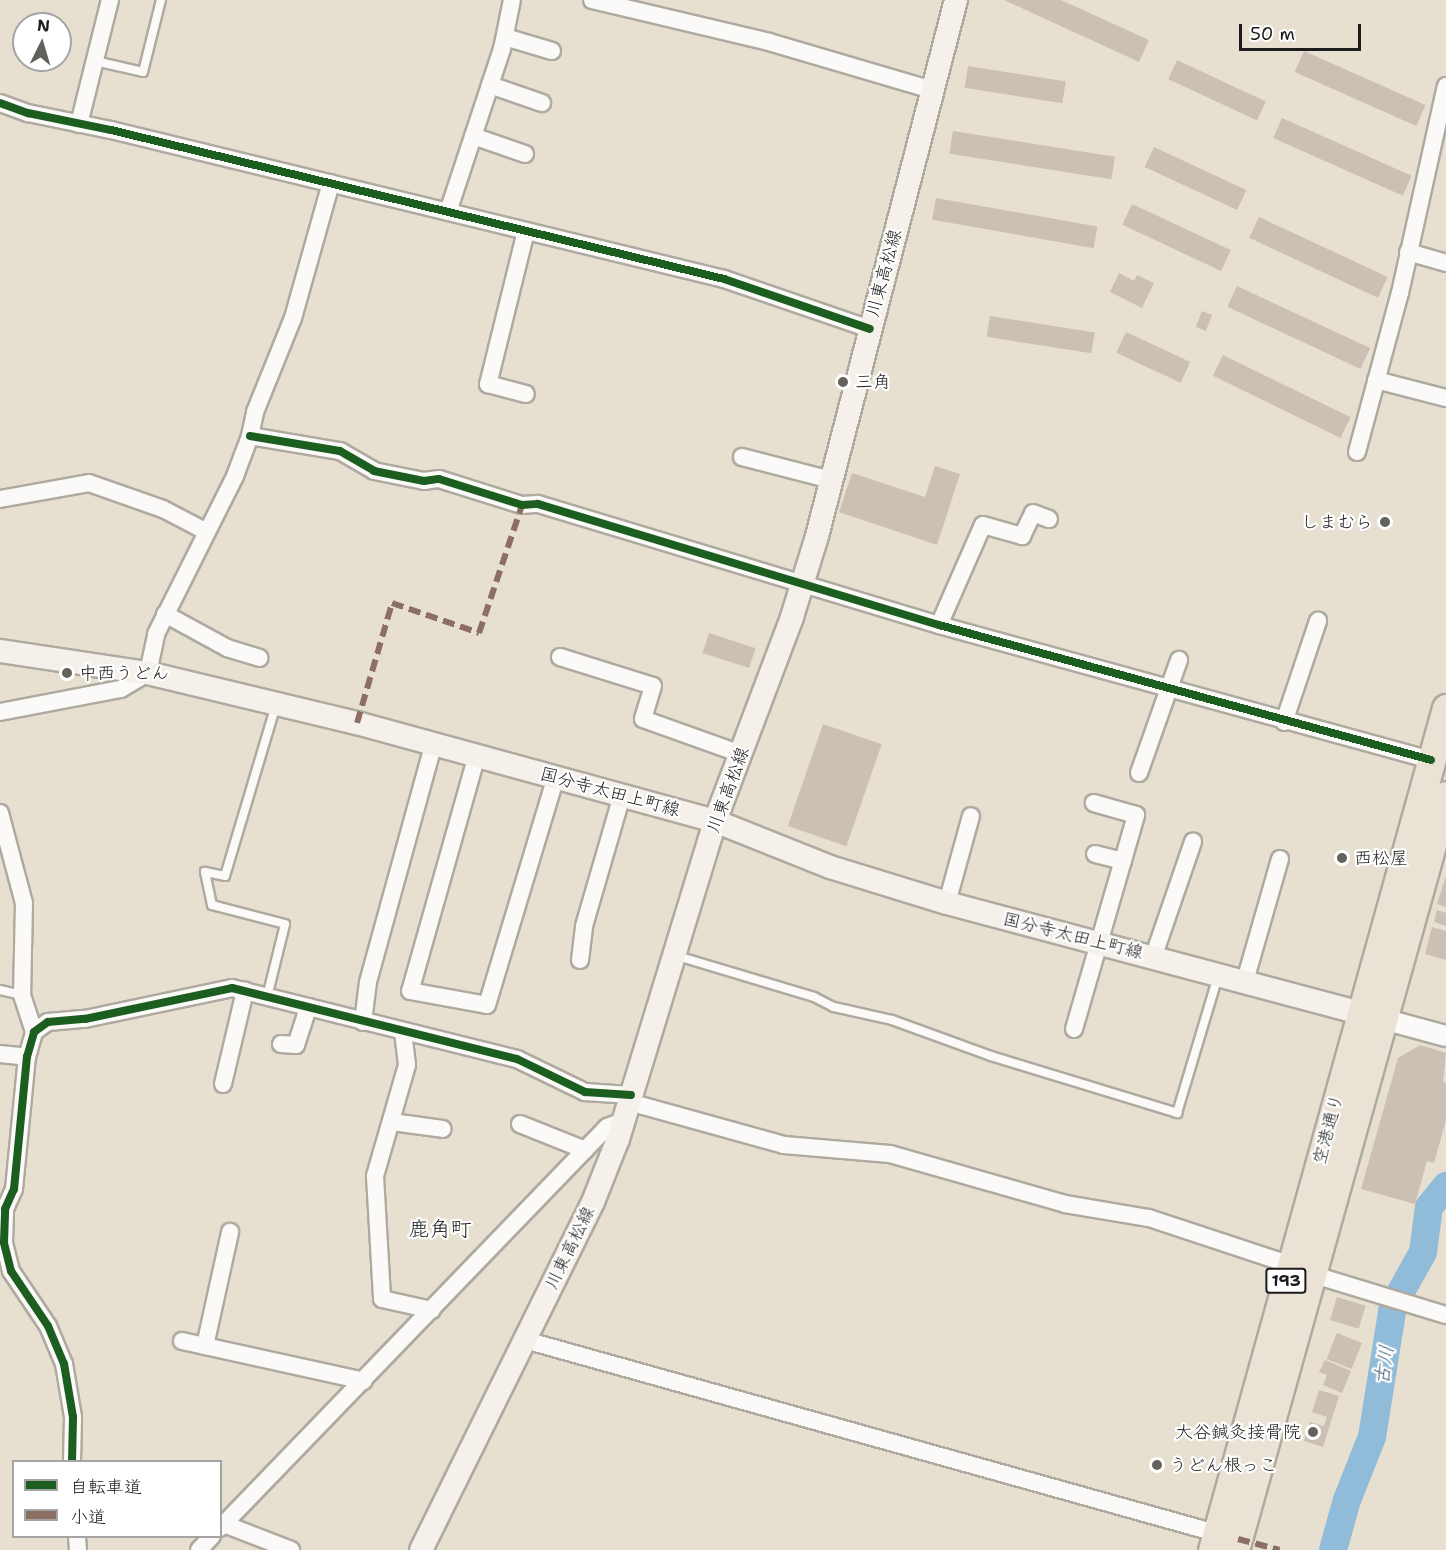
<!DOCTYPE html>
<html>
<head>
<meta charset="utf-8">
<style>
  body { margin:0 }
  #map { position:relative; width:1446px; height:1550px; overflow:hidden; background:#e7e0d0; font-family:"Shantell Sans","Klee One",sans-serif }
  div>[style] { position:absolute }
  [style*='--x'] { left:calc(var(--x)*1px); top:calc(var(--y)*1px); width:calc(var(--w)*1px); rotate:calc(var(--a)*1deg) }
  .river>* { height:28px; margin:-14px; padding:0 14px; transform-origin:14px; border-radius:14px; background:#90bcda }
  .building>* { inset:0; background:#ccbfb4; transform-origin:0 0 }
  .roads { filter:drop-shadow(2px 0 #aeaaa0) drop-shadow(-2px 0 #aeaaa0) drop-shadow(0 2px #aeaaa0) drop-shadow(0 -2px #aeaaa0) }
  .service>* { height:8px; margin:-4px; padding:0 4px; transform-origin:4px; border-radius:4px; background:#fbfaf8 }
  .minor>* { height:16px; margin:-8px; padding:0 8px; transform-origin:8px; border-radius:8px; background:#fbfaf8 }
  .tertiary>* { height:20px; margin:-10px; padding:0 10px; transform-origin:10px; border-radius:10px; background:#fbfaf8 }
  .secondary>* { height:22px; margin:-11px; padding:0 11px; transform-origin:11px; border-radius:11px; background:#f5f0ea }
  .trunk>* { height:27px; margin:-13.5px; padding:0 13.5px; transform-origin:13.5px; border-radius:13.5px; background:#eae2d5 }
  .quiet>* { height:6px; margin-top:-3px; transform-origin:0; background:repeating-linear-gradient(90deg,#8d6e63 0 12px,transparent 0 18px) }
  .cycleway>* { height:8px; margin:-4px; padding:0 4px; transform-origin:4px; border-radius:4px; background:#1b5e20 }
  .dots>* { width:16px; height:16px; translate:-50% -50%; box-sizing:border-box; border:3px solid #fff; border-radius:50% }
  span { translate:-50% -50%; white-space:nowrap; text-align:center; line-height:1.15; -webkit-text-stroke:4.5px #fff; paint-order:stroke }
  .shield-label span { padding:2px 4px; background:#fff; border:2px solid; border-radius:4px; -webkit-text-stroke-width:0 }
  .shield-label { font-size:16px; color:#1c1c1c; font-weight:700 }
  .street-label { font-size:18px; color:#1c1c1c }
  .poi-label { font-size:18px; color:#1c1c1c }
  .left { translate:0 -50%; text-align:left }
  .right { translate:-100% -50%; text-align:right }
  .water-label { font-size:20px; color:#405d74; font-style:italic }
  .quarter-label { font-size:21px; color:#1c1c1c }
  .legend { position:absolute; left:12px; top:1460px; width:210px; height:78px; box-sizing:border-box; background:#fff; border:2px solid #a4a4a4; margin:0; padding:8px 10px; list-style:none; font-size:18px; color:#1c1c1c }
  .legend li { display:flex; align-items:center; gap:12px; height:30px }
  .legend b { width:30px; border:2px solid #a4a4a4 }
  .north { position:absolute; left:12px; top:12px; width:60px; height:60px; box-sizing:border-box; background:#fff; border:2px solid #a4a4a4; border-radius:50%; rotate:5deg; font-size:16px; font-weight:700; line-height:24px; text-align:center; color:#1c1c1c }
  .north::after { content:''; display:block; margin:auto; width:21px; height:27px; background:#63615b; clip-path:polygon(50% 0,100% 100%,50% 72%,0 100%) }
  .scale { position:absolute; left:1239px; top:24px; width:122px; height:27px; box-sizing:border-box; border:3px solid #1c1c1c; border-top:0; padding-left:8px; font-size:18px; line-height:21px; white-space:nowrap; color:#1c1c1c; -webkit-text-stroke:4px #fff; paint-order:stroke }
</style>
</head>
<body>
<div id="map">
  <div class="river">
    <i style="--x:1333;--y:1550;--w:52;--a:-74.4"></i>
    <i style="--x:1347;--y:1500;--w:68;--a:-68.4"></i>
    <i style="--x:1372;--y:1437;--w:133;--a:-80.9"></i>
    <i style="--x:1393;--y:1306;--w:62;--a:-60.9"></i>
    <i style="--x:1423;--y:1252;--w:45;--a:-82.4"></i>
    <i style="--x:1429;--y:1207;--w:27;--a:-51"></i>
  </div>
  <div class="building">
    <i style="clip-path:polygon(1004px 0,1061px 0,1149px 40px,1139px 62px)"></i>
    <i style="left:1304px;top:51px;width:133px;height:23px;rotate:24deg"></i>
    <i style="left:1177px;top:60px;width:98px;height:21px;rotate:25deg"></i>
    <i style="left:968px;top:66px;width:99px;height:22px;rotate:9deg"></i>
    <i style="left:1282px;top:118px;width:142px;height:22px;rotate:24deg"></i>
    <i style="left:953px;top:131px;width:164px;height:23px;rotate:9deg"></i>
    <i style="left:1154px;top:147px;width:102px;height:22px;rotate:25deg"></i>
    <i style="left:936px;top:198px;width:164px;height:22px;rotate:10deg"></i>
    <i style="left:1132px;top:204px;width:109px;height:23px;rotate:25deg"></i>
    <i style="left:1259px;top:217px;width:142px;height:23px;rotate:25deg"></i>
    <i style="clip-path:polygon(1119px 273px,1134px 281px,1137px 275px,1154px 283px,1142px 308px,1110px 292px)"></i>
    <i style="left:1237px;top:286px;width:147px;height:23px;rotate:25deg"></i>
    <i style="left:1202px;top:311px;width:11px;height:17px;rotate:22deg"></i>
    <i style="left:990px;top:316px;width:106px;height:21px;rotate:9deg"></i>
    <i style="left:1126px;top:332px;width:71px;height:23px;rotate:25deg"></i>
    <i style="left:1223px;top:355px;width:142px;height:23px;rotate:26deg"></i>
    <i style="clip-path:polygon(935px 466px,960px 474px,937px 545px,839px 512px,852px 473px,925px 497px)"></i>
    <i style="left:709px;top:633px;width:49px;height:21px;rotate:18deg"></i>
    <i style="left:823px;top:724px;width:62px;height:108px;rotate:19deg"></i>
    <i style="clip-path:polygon(1446px 876px,1446px 907px,1437px 904px)"></i>
    <i style="clip-path:polygon(1437px 910px,1446px 913px,1446px 926px,1434px 922px)"></i>
    <i style="clip-path:polygon(1432px 927px,1446px 931px,1446px 960px,1425px 954px)"></i>
    <i style="clip-path:polygon(1420px 1045px,1446px 1053px,1443px 1082px,1446px 1083px,1446px 1120px,1434px 1163px,1427px 1161px,1415px 1204px,1361px 1189px,1398px 1058px)"></i>
    <i style="left:1337px;top:1297px;width:30px;height:24px;rotate:17deg"></i>
    <i style="left:1337px;top:1333px;width:27px;height:28px;rotate:22deg"></i>
    <i style="clip-path:polygon(1325px 1360px,1351px 1371px,1342px 1393px,1323px 1385px,1327px 1375px,1319px 1372px)"></i>
    <i style="clip-path:polygon(1319px 1390px,1339px 1396px,1323px 1447px,1304px 1441px,1310px 1422px,1324px 1426px,1327px 1417px,1312px 1412px)"></i>
  </div>
  <div class="roads">
    <div class="service">
      <i style="--x:95;--y:61;--w:49;--a:12.9"></i>
      <i style="--x:143;--y:72;--w:74;--a:-76"></i>
      <i style="--x:674;--y:955;--w:146;--a:16.7"></i>
      <i style="--x:814;--y:997;--w:22;--a:27"></i>
      <i style="--x:834;--y:1007;--w:59;--a:12.6"></i>
      <i style="--x:892;--y:1020;--w:105;--a:20"></i>
      <i style="--x:991;--y:1056;--w:195;--a:17"></i>
      <i style="--x:1177;--y:1113;--w:143;--a:-73.3"></i>
      <i style="--x:0;--y:990;--w:23;--a:13"></i>
      <i style="--x:267;--y:997;--w:75;--a:-76.1"></i>
      <i style="--x:285;--y:924;--w:75;--a:-165.4"></i>
      <i style="--x:212;--y:905;--w:34;--a:-102"></i>
      <i style="--x:205;--y:872;--w:20;--a:11"></i>
      <i style="--x:225;--y:876;--w:178;--a:-73.4"></i>
    </div>
    <div class="minor">
      <i style="--x:592;--y:0;--w:182;--a:13.3"></i>
      <i style="--x:769;--y:42;--w:170;--a:16.4"></i>
      <i style="--x:505;--y:37;--w:49;--a:16.6"></i>
      <i style="--x:490;--y:85;--w:55;--a:19.1"></i>
      <i style="--x:0;--y:103;--w:30;--a:20"></i>
      <i style="--x:28;--y:113;--w:85;--a:11.6"></i>
      <i style="--x:111;--y:130;--w:631;--a:13.66"></i>
      <i style="--x:724;--y:279;--w:154;--a:18.9"></i>
      <i style="--x:79;--y:124;--w:128;--a:-76"></i>
      <i style="--x:473;--y:136;--w:55;--a:19.1"></i>
      <i style="--x:448;--y:212;--w:172;--a:-71.7"></i>
      <i style="--x:502;--y:49;--w:50;--a:-78.5"></i>
      <i style="--x:526;--y:231;--w:158;--a:103.9"></i>
      <i style="--x:488;--y:384;--w:39;--a:15"></i>
      <i style="--x:1408;--y:252;--w:40;--a:16"></i>
      <i style="--x:1376;--y:380;--w:72;--a:14.4"></i>
      <i style="--x:250;--y:436;--w:91;--a:9.5"></i>
      <i style="--x:340;--y:451;--w:39;--a:30"></i>
      <i style="--x:374;--y:471;--w:51;--a:11.3"></i>
      <i style="--x:424;--y:481;--w:15;--a:-8"></i>
      <i style="--x:439;--y:479;--w:87;--a:17.4"></i>
      <i style="--x:522;--y:505;--w:16;--a:-4"></i>
      <i style="--x:538;--y:504;--w:419;--a:16.8"></i>
      <i style="--x:939;--y:625;--w:510;--a:15.34"></i>
      <i style="--x:1357;--y:452;--w:165;--a:-74.9"></i>
      <i style="--x:1400;--y:293;--w:212;--a:-77.5"></i>
      <i style="--x:742;--y:457;--w:92;--a:14.5"></i>
      <i style="--x:0;--y:499;--w:90;--a:-10.2"></i>
      <i style="--x:89;--y:483;--w:78;--a:19.4"></i>
      <i style="--x:163;--y:509;--w:47;--a:27.6"></i>
      <i style="--x:165;--y:614;--w:71;--a:28.7"></i>
      <i style="--x:227;--y:648;--w:34;--a:17"></i>
      <i style="--x:939;--y:625;--w:109;--a:-66.3"></i>
      <i style="--x:983;--y:525;--w:41;--a:15.8"></i>
      <i style="--x:1022;--y:536;--w:25;--a:-64"></i>
      <i style="--x:1033;--y:513;--w:17;--a:21"></i>
      <i style="--x:560;--y:657;--w:97;--a:17.3"></i>
      <i style="--x:653;--y:686;--w:34;--a:107"></i>
      <i style="--x:643;--y:719;--w:104;--a:19.7"></i>
      <i style="--x:0;--y:712;--w:123;--a:-10.8"></i>
      <i style="--x:121;--y:689;--w:31;--a:-31"></i>
      <i style="--x:148;--y:673;--w:40;--a:-78"></i>
      <i style="--x:156;--y:634;--w:177;--a:-63.4"></i>
      <i style="--x:235;--y:476;--w:43;--a:-69.4"></i>
      <i style="--x:250;--y:436;--w:25;--a:-78"></i>
      <i style="--x:255;--y:412;--w:101;--a:-68"></i>
      <i style="--x:293;--y:318;--w:140;--a:-74.3"></i>
      <i style="--x:1284;--y:722;--w:107;--a:-71.4"></i>
      <i style="--x:477;--y:755;--w:245;--a:105.8"></i>
      <i style="--x:410;--y:991;--w:78;--a:10.3"></i>
      <i style="--x:487;--y:1005;--w:238;--a:-73.2"></i>
      <i style="--x:1139;--y:773;--w:120;--a:-70.5"></i>
      <i style="--x:0;--y:813;--w:93;--a:75.1"></i>
      <i style="--x:24;--y:903;--w:92;--a:91.2"></i>
      <i style="--x:22;--y:995;--w:39;--a:72"></i>
      <i style="--x:1095;--y:854;--w:29;--a:14"></i>
      <i style="--x:947;--y:903;--w:90;--a:-74.6"></i>
      <i style="--x:1154;--y:955;--w:120;--a:-71"></i>
      <i style="--x:580;--y:960;--w:34;--a:-83"></i>
      <i style="--x:584;--y:926;--w:136;--a:-73.8"></i>
      <i style="--x:1245;--y:981;--w:127;--a:-74"></i>
      <i style="--x:363;--y:1022;--w:40;--a:-82.9"></i>
      <i style="--x:368;--y:982;--w:248;--a:-74.6"></i>
      <i style="--x:1074;--y:1029;--w:223;--a:-73.8"></i>
      <i style="--x:1136;--y:815;--w:44;--a:-164.1"></i>
      <i style="--x:403;--y:1032;--w:33;--a:83"></i>
      <i style="--x:407;--y:1065;--w:116;--a:106.1"></i>
      <i style="--x:375;--y:1176;--w:123;--a:86.7"></i>
      <i style="--x:382;--y:1299;--w:51;--a:12.4"></i>
      <i style="--x:281;--y:1044;--w:15;--a:4"></i>
      <i style="--x:296;--y:1045;--w:40;--a:-72"></i>
      <i style="--x:0;--y:1054;--w:27;--a:6"></i>
      <i style="--x:223;--y:1084;--w:96;--a:-76.7"></i>
      <i style="--x:629;--y:1102;--w:161;--a:15.5"></i>
      <i style="--x:784;--y:1145;--w:106;--a:4.9"></i>
      <i style="--x:890;--y:1154;--w:182;--a:15.9"></i>
      <i style="--x:1065;--y:1204;--w:85;--a:9.5"></i>
      <i style="--x:1149;--y:1218;--w:150;--a:18.3"></i>
      <i style="--x:392;--y:1122;--w:51;--a:7.8"></i>
      <i style="--x:520;--y:1124;--w:70;--a:21.8"></i>
      <i style="--x:1311;--y:1274;--w:141;--a:16.9"></i>
      <i style="--x:525;--y:1340;--w:725;--a:15.61"></i>
      <i style="--x:182;--y:1341;--w:186;--a:12.4"></i>
      <i style="--x:205;--y:1346;--w:117;--a:-77.6"></i>
      <i style="--x:72;--y:1462;--w:45;--a:-88.7"></i>
      <i style="--x:73;--y:1417;--w:54;--a:-99.6"></i>
      <i style="--x:64;--y:1364;--w:41;--a:-112.8"></i>
      <i style="--x:48;--y:1326;--w:66;--a:-123.9"></i>
      <i style="--x:11;--y:1271;--w:30;--a:-104"></i>
      <i style="--x:4;--y:1242;--w:33;--a:-88"></i>
      <i style="--x:5;--y:1209;--w:22;--a:-66"></i>
      <i style="--x:14;--y:1189;--w:133;--a:-84.4"></i>
      <i style="--x:27;--y:1057;--w:26;--a:-74"></i>
      <i style="--x:34;--y:1032;--w:17;--a:-36"></i>
      <i style="--x:48;--y:1022;--w:37;--a:-5"></i>
      <i style="--x:85;--y:1019;--w:150;--a:-11.9"></i>
      <i style="--x:232;--y:988;--w:294;--a:14"></i>
      <i style="--x:517;--y:1059;--w:76;--a:25.9"></i>
      <i style="--x:585;--y:1092;--w:46;--a:3.7"></i>
      <i style="--x:224;--y:1524;--w:72;--a:21.2"></i>
      <i style="--x:220;--y:1528;--w:557;--a:-46.02"></i>
      <i style="--x:607;--y:1127;--w:17;--a:-21"></i>
      <i style="--x:77;--y:1536;--w:14;--a:86"></i>
      <i style="--x:199;--y:1550;--w:19;--a:-47"></i>
    </div>
    <div class="tertiary">
      <i style="--x:1383;--y:1019;--w:65;--a:15.1"></i>
    </div>
    <div class="secondary">
      <i style="--x:0;--y:651;--w:150;--a:8.5"></i>
      <i style="--x:148;--y:673;--w:215;--a:13.5"></i>
      <i style="--x:357;--y:723;--w:371;--a:15.3"></i>
      <i style="--x:715;--y:821;--w:124;--a:21.8"></i>
      <i style="--x:830;--y:867;--w:122;--a:17.1"></i>
      <i style="--x:947;--y:903;--w:444;--a:14.9"></i>
      <i style="--x:421;--y:1550;--w:388;--a:-63.7"></i>
      <i style="--x:593;--y:1202;--w:68;--a:-68.4"></i>
      <i style="--x:618;--y:1139;--w:332;--a:-73"></i>
      <i style="--x:715;--y:821;--w:218;--a:-69.3"></i>
      <i style="--x:792;--y:617;--w:85;--a:-72.8"></i>
      <i style="--x:817;--y:536;--w:554;--a:-75.46"></i>
    </div>
    <div class="trunk">
      <i style="--x:1212;--y:1550;--w:874;--a:-74.47"></i>
      <i style="--x:1235;--y:1550;--w:784;--a:-74.39"></i>
    </div>
  </div>
  <div class="quiet">
    <i style="--x:357;--y:723;--w:125;--a:-73.7"></i>
    <i style="--x:392;--y:603;--w:92;--a:19"></i>
    <i style="--x:479;--y:633;--w:135;--a:-71.4"></i>
    <i style="--x:1238;--y:1539;--w:43;--a:14.7"></i>
  </div>
  <div class="cycleway">
    <i style="--x:0;--y:103;--w:30;--a:20"></i>
    <i style="--x:28;--y:113;--w:85;--a:11.6"></i>
    <i style="--x:111;--y:130;--w:631;--a:13.66"></i>
    <i style="--x:724;--y:279;--w:154;--a:18.9"></i>
    <i style="--x:250;--y:436;--w:91;--a:9.5"></i>
    <i style="--x:340;--y:451;--w:39;--a:30"></i>
    <i style="--x:374;--y:471;--w:51;--a:11.3"></i>
    <i style="--x:424;--y:481;--w:15;--a:-8"></i>
    <i style="--x:439;--y:479;--w:87;--a:17.4"></i>
    <i style="--x:522;--y:505;--w:16;--a:-4"></i>
    <i style="--x:538;--y:504;--w:419;--a:16.8"></i>
    <i style="--x:939;--y:625;--w:510;--a:15.34"></i>
    <i style="--x:72;--y:1462;--w:45;--a:-88.7"></i>
    <i style="--x:73;--y:1417;--w:54;--a:-99.6"></i>
    <i style="--x:64;--y:1364;--w:41;--a:-112.8"></i>
    <i style="--x:48;--y:1326;--w:66;--a:-123.9"></i>
    <i style="--x:11;--y:1271;--w:30;--a:-104"></i>
    <i style="--x:4;--y:1242;--w:33;--a:-88"></i>
    <i style="--x:5;--y:1209;--w:22;--a:-66"></i>
    <i style="--x:14;--y:1189;--w:133;--a:-84.4"></i>
    <i style="--x:27;--y:1057;--w:26;--a:-74"></i>
    <i style="--x:34;--y:1032;--w:17;--a:-36"></i>
    <i style="--x:48;--y:1022;--w:37;--a:-5"></i>
    <i style="--x:85;--y:1019;--w:150;--a:-11.9"></i>
    <i style="--x:232;--y:988;--w:294;--a:14"></i>
    <i style="--x:517;--y:1059;--w:76;--a:25.9"></i>
    <i style="--x:585;--y:1092;--w:46;--a:3.7"></i>
  </div>
  <div class="dots">
    <i style="left:843px;top:382px;background:#63615b"></i>
    <i style="left:1385px;top:522px;background:#63615b"></i>
    <i style="left:67px;top:673px;background:#63615b"></i>
    <i style="left:1342px;top:858px;background:#63615b"></i>
    <i style="left:1313px;top:1432px;background:#63615b"></i>
    <i style="left:1157px;top:1465px;background:#63615b"></i>
  </div>
  <div class="shield-label">
    <span style="left:1286px;top:1281px">193</span>
  </div>
  <div class="street-label">
    <span style="left:884px;top:273px;rotate:-75deg">川東高松線</span>
    <span style="left:728px;top:790px;rotate:-70deg">川東高松線</span>
    <span style="left:610px;top:792px;rotate:15deg">国分寺太田上町線</span>
    <span style="left:1073px;top:936px;rotate:14deg">国分寺太田上町線</span>
    <span style="left:1328px;top:1129px;rotate:-75deg">空港通り</span>
    <span style="left:570px;top:1248px;rotate:-64deg">川東高松線</span>
  </div>
  <div class="poi-label">
    <span class="left" style="left:855px;top:382px">三角</span>
    <span class="right" style="left:1373px;top:522px">しまむら</span>
    <span class="left" style="left:79px;top:673px">中西うどん</span>
    <span class="left" style="left:1354px;top:858px">西松屋</span>
    <span class="right" style="left:1301px;top:1432px">大谷鍼灸接骨院</span>
    <span class="left" style="left:1169px;top:1465px">うどん根っこ</span>
  </div>
  <div class="water-label">
    <span style="left:1384px;top:1365px;rotate:-81deg">古川</span>
  </div>
  <div class="quarter-label">
    <span style="left:440px;top:1229px">鹿角町</span>
  </div>
  <ul class="legend">
  <li><b style="height:8px;background:#1b5e20"></b>自転車道</li>
  <li><b style="height:8px;background:#8d6e63"></b>小道</li>
  </ul>
  <div class="north">N</div>
  <div class="scale">50 m</div>
</div>
</body>
</html>
